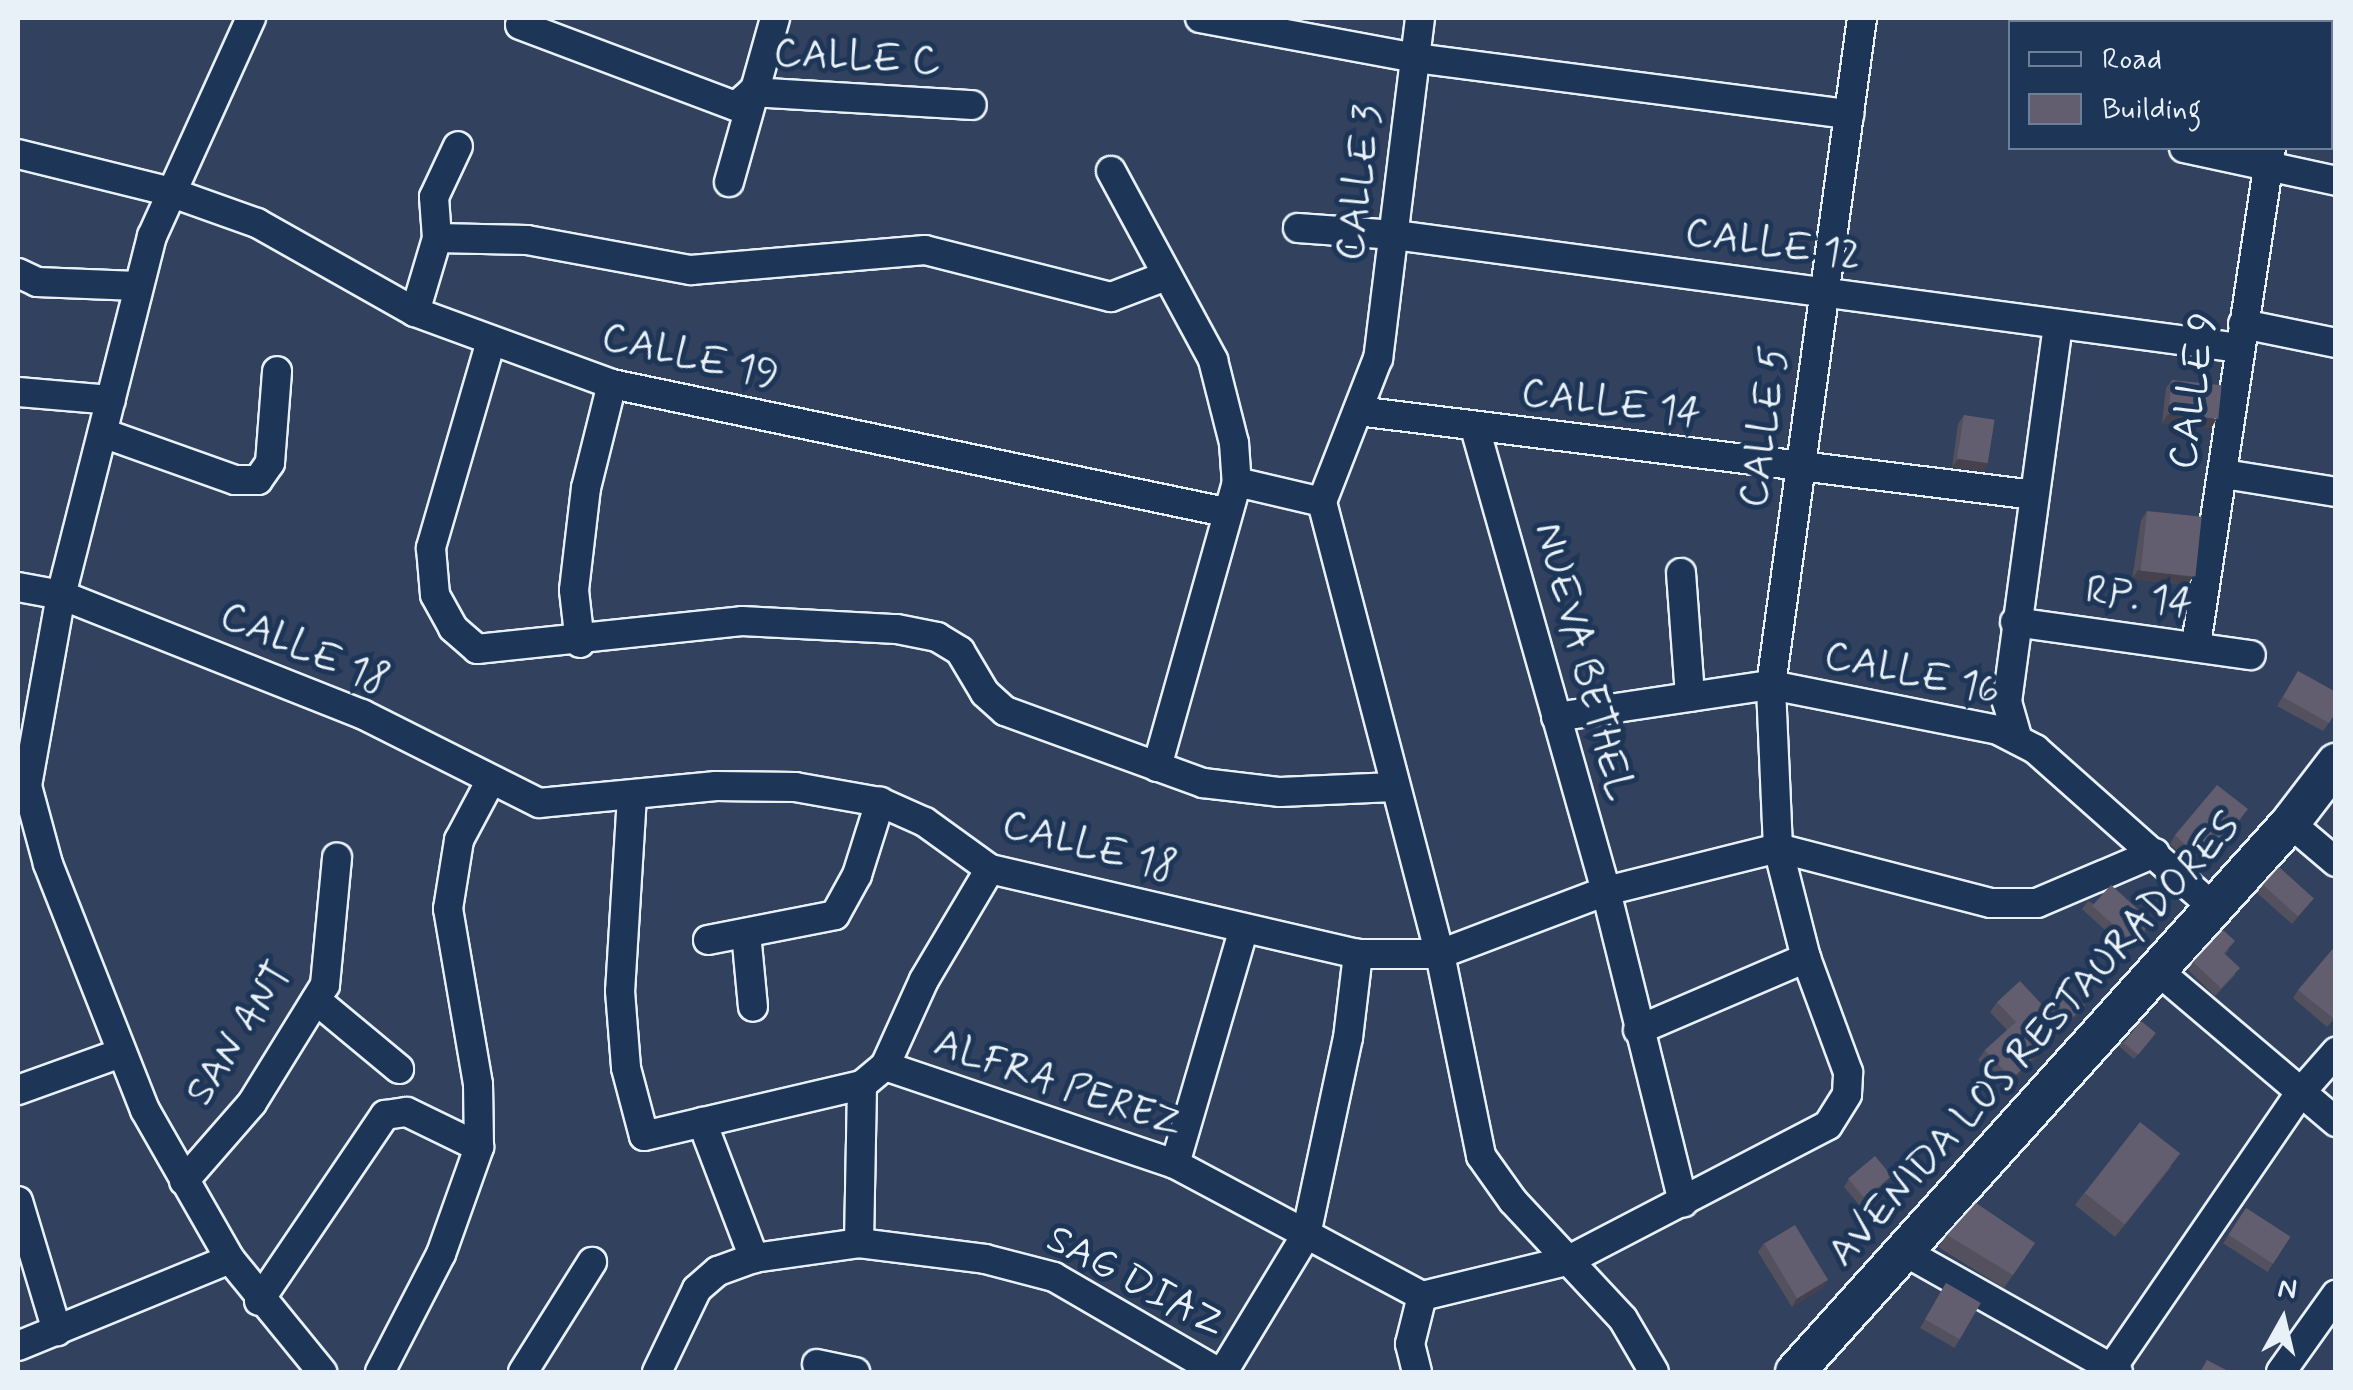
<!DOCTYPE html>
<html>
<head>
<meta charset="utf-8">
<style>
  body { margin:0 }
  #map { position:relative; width:2353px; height:1390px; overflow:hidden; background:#32415e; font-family:Mynerve,sans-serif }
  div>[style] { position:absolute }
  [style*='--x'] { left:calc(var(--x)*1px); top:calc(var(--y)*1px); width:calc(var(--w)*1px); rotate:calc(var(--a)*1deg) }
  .roads { filter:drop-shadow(2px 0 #e8f1f8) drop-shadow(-2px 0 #e8f1f8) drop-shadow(0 2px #e8f1f8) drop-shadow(0 -2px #e8f1f8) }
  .street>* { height:28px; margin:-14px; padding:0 14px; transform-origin:14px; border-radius:14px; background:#1d3557 }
  .secondary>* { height:38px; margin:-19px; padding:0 19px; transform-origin:19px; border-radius:19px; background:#1d3557 }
  .wall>* { inset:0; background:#54515f; transform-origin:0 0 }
  .shaded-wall>* { inset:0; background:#45424e }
  .building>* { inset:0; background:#625e6f; transform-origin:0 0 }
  span { translate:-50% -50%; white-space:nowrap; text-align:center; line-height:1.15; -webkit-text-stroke:10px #1d3557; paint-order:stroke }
  .street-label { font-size:40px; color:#e8f1f8 }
  .frame { position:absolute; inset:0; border:20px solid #e8f1f8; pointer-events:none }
  .legend { position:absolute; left:2008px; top:20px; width:325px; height:130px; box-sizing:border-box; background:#1d3557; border:2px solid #6e8097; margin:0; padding:12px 18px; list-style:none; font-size:30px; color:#e8f1f8 }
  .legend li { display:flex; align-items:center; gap:20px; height:50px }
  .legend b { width:50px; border:2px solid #6e8097 }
  .north { position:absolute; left:2233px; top:1270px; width:100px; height:100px; -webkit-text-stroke:8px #1d3557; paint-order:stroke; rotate:8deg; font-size:28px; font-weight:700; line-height:40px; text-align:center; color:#e8f1f8 }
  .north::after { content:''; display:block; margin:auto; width:35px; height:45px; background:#e8f1f8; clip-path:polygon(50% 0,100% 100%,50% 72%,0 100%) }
</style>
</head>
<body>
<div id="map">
  <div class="roads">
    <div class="street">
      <i style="--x:251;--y:18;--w:239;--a:114.4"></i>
      <i style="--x:152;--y:236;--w:370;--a:104.2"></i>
      <i style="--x:61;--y:595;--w:194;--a:100.1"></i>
      <i style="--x:27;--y:786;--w:81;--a:74.9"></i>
      <i style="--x:48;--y:864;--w:264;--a:68.5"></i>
      <i style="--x:145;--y:1110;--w:172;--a:60.3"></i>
      <i style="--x:230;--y:1259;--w:146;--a:50.8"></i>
      <i style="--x:1200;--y:18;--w:219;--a:10.5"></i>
      <i style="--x:1415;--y:58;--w:438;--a:7.4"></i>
      <i style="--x:1420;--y:18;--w:343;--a:97"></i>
      <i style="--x:1378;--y:358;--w:155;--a:111.3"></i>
      <i style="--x:1322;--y:502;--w:467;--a:75.4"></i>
      <i style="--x:1440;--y:954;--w:206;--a:78.5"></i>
      <i style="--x:1481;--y:1156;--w:55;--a:54.6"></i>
      <i style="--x:1513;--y:1201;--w:161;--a:47"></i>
      <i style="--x:1623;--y:1319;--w:61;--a:59.7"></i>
      <i style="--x:2032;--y:22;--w:4;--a:-63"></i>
      <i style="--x:2285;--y:22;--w:4;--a:-76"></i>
      <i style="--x:520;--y:25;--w:231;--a:20.6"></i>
      <i style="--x:736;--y:106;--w:21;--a:-41"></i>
      <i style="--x:752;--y:92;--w:220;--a:3.4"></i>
      <i style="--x:2184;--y:148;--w:156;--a:12.2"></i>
      <i style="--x:18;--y:154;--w:154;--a:13.9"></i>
      <i style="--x:167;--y:191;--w:96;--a:19.6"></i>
      <i style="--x:257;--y:223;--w:181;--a:29.4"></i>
      <i style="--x:415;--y:312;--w:210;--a:20.1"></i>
      <i style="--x:612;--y:384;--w:626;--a:11.79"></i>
      <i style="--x:1111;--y:171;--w:215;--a:61.6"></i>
      <i style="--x:1213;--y:360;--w:86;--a:75.8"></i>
      <i style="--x:1234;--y:443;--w:39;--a:86"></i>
      <i style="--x:1237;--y:482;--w:296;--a:105.7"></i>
      <i style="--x:729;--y:182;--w:170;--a:-74.3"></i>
      <i style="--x:1298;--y:228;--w:97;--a:4.1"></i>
      <i style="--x:1395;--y:235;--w:851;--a:7.63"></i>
      <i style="--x:437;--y:238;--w:90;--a:1.3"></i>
      <i style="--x:527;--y:240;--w:167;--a:10.4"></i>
      <i style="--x:691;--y:270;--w:235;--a:-4.9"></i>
      <i style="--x:925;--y:250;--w:192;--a:14.2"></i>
      <i style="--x:1111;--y:297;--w:59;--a:-20.9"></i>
      <i style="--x:18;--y:273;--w:21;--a:25"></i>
      <i style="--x:37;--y:282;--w:100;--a:2.3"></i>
      <i style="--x:415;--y:312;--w:77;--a:-73.4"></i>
      <i style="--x:437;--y:238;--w:41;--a:-94.2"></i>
      <i style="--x:434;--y:197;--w:56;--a:-64.8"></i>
      <i style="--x:2243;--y:324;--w:95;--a:11.5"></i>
      <i style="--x:491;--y:341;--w:216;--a:106.2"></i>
      <i style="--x:431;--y:548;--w:47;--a:85.1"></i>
      <i style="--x:435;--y:595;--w:38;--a:61"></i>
      <i style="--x:453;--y:628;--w:32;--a:41"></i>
      <i style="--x:477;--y:649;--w:266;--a:-6"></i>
      <i style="--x:742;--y:621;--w:155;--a:3"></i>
      <i style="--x:897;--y:629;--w:41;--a:11.3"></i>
      <i style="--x:937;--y:637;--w:27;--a:31"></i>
      <i style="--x:960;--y:651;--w:49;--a:59.2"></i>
      <i style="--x:985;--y:693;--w:27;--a:42"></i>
      <i style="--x:1005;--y:711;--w:211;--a:20"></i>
      <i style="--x:1203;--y:783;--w:78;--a:6.7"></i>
      <i style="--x:1280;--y:792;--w:114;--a:-2.5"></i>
      <i style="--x:18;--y:392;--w:93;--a:4.9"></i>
      <i style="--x:1358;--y:411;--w:681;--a:7.08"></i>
      <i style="--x:1475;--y:428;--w:481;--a:74.2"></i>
      <i style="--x:1606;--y:891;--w:321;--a:76.1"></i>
      <i style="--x:103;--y:433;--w:140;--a:19.6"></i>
      <i style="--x:235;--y:480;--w:23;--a:0"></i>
      <i style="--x:258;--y:480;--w:21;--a:-55"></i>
      <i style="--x:270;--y:463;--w:92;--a:-85.6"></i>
      <i style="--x:2224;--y:474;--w:113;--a:9.1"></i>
      <i style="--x:1237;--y:482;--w:87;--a:13.2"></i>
      <i style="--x:1681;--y:573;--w:124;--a:85.8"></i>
      <i style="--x:18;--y:587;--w:44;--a:10.5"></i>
      <i style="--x:61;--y:595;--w:324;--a:21.6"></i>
      <i style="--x:362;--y:714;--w:198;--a:26.7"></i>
      <i style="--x:539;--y:803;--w:178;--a:-5.5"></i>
      <i style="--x:716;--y:786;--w:79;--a:0.7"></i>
      <i style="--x:795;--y:787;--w:86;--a:10"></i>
      <i style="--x:880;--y:802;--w:49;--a:24"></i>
      <i style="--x:925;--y:822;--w:80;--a:35.9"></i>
      <i style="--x:990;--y:869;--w:378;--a:13"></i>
      <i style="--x:1358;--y:954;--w:82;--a:0"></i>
      <i style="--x:1440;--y:954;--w:178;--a:-20.8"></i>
      <i style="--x:1606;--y:891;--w:177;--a:-14"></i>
      <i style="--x:1778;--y:848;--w:220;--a:14.5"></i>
      <i style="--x:1991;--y:903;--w:46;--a:0"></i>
      <i style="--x:2037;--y:903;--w:128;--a:-23"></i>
      <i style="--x:2015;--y:622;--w:238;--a:8"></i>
      <i style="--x:580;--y:643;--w:53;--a:-96.5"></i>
      <i style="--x:574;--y:590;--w:103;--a:-83.3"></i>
      <i style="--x:586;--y:488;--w:107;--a:-76"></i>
      <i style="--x:2196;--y:645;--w:503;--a:-81.42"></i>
      <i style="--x:1556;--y:717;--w:217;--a:-8.5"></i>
      <i style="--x:1771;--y:685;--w:231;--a:11.2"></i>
      <i style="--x:1998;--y:730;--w:42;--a:27.2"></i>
      <i style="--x:2035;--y:749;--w:239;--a:41.6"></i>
      <i style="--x:2018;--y:740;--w:40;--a:-106"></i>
      <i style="--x:2007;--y:702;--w:381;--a:-82.3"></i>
      <i style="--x:632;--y:796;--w:195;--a:93.5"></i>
      <i style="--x:620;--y:991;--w:77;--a:85.5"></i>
      <i style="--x:626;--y:1068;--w:70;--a:75.2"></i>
      <i style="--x:644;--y:1136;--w:224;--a:-13.2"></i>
      <i style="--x:862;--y:1085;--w:30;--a:-40"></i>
      <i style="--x:885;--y:1066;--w:94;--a:-65.6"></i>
      <i style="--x:924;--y:980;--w:129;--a:-59.3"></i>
      <i style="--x:2290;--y:823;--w:60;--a:40.3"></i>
      <i style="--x:746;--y:933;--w:74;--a:84.6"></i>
      <i style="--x:708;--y:940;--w:129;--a:-11.1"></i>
      <i style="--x:835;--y:915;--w:46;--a:-61.2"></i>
      <i style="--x:857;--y:875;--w:77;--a:-72.5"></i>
      <i style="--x:2157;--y:970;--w:235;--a:40.3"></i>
      <i style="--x:316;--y:1000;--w:108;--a:39.7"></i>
      <i style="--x:1638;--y:1030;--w:183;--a:-23.2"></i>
      <i style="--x:1806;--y:958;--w:114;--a:-104.3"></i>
      <i style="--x:1778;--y:848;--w:163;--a:-92.5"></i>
      <i style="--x:1771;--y:685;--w:673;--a:-82.23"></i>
      <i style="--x:885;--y:1066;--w:306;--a:18.7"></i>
      <i style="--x:1175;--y:1164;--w:280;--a:28.1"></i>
      <i style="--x:18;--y:1090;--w:106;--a:-19.8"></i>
      <i style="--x:702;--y:1122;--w:146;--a:69.1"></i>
      <i style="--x:1175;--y:1164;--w:243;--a:-73.7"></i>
      <i style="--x:184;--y:1181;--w:103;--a:-48.9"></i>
      <i style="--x:252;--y:1103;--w:139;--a:-58.3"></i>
      <i style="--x:325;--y:985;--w:128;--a:-84.6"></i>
      <i style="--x:18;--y:1201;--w:136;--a:73.3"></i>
      <i style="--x:859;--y:1243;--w:158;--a:-88.9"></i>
      <i style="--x:1907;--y:1253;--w:242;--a:29.4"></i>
      <i style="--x:1422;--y:1296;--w:149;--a:-13.6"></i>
      <i style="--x:1567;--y:1261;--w:294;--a:-27.5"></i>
      <i style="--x:1828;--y:1125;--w:36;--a:-58"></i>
      <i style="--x:1847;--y:1094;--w:22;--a:-87"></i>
      <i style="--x:1848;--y:1072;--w:121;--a:-110.2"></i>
      <i style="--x:259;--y:1301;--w:225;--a:-55.9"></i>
      <i style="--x:385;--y:1115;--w:22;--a:-8"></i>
      <i style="--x:407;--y:1112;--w:80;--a:25.9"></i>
      <i style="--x:18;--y:1346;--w:229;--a:-22.3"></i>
      <i style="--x:817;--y:1364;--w:39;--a:12"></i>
      <i style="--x:380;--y:1372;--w:133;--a:-62.7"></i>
      <i style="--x:441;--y:1254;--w:114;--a:-70.4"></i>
      <i style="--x:479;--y:1147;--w:63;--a:-90.9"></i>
      <i style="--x:478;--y:1084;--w:178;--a:-99.7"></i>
      <i style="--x:448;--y:909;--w:70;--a:-80.9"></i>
      <i style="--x:459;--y:840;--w:66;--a:-61.9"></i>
      <i style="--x:523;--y:1372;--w:130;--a:-57.9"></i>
      <i style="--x:657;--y:1372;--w:92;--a:-64.3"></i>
      <i style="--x:697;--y:1289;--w:28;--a:-41"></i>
      <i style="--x:718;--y:1271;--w:38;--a:-20"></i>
      <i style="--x:754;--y:1258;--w:106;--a:-8.1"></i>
      <i style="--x:859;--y:1243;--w:127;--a:7.2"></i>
      <i style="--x:985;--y:1259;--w:71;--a:14.6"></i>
      <i style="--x:1054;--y:1277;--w:190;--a:30.1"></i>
      <i style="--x:1223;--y:1372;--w:160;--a:-58.8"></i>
      <i style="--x:1306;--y:1235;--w:201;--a:-78"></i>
      <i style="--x:1348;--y:1038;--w:85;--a:-83.2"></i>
      <i style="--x:1417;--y:1372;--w:29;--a:-104"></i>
      <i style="--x:1410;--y:1344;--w:49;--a:-76"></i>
      <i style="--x:2109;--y:1372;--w:338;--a:-55.6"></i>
      <i style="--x:2300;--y:1093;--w:55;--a:-48.7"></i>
      <i style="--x:2281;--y:1372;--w:95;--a:-54.5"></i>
    </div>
    <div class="secondary">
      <i style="--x:1795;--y:1372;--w:739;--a:-47.96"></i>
      <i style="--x:2290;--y:823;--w:76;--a:-52.5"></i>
    </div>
  </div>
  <div class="wall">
    <i style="clip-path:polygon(2172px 380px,2211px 428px,2162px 423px,2166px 388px)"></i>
    <i style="clip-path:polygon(1964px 415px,1983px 471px,1952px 467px,1958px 424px)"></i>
    <i style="clip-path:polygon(2147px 511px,2193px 577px,2187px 585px,2132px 579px,2141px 520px)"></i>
    <i style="clip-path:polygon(2298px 671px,2329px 723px,2323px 731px,2277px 706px)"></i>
    <i style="clip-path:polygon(2242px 818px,2207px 862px,2192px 865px,2170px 844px,2175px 835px)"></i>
    <i style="clip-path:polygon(2263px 885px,2314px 898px,2292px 924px,2257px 893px)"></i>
    <i style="clip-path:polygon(2088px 901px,2146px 931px,2128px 951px,2082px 909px)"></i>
    <i style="clip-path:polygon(2230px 949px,2225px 954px,2235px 975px,2215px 996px,2188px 970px,2193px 962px)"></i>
    <i style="clip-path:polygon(2298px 990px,2336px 1017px,2327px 1027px,2293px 998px)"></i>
    <i style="clip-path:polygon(1997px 1002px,2048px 1011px,2085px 1005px,2079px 1014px,2006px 1089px,1978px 1060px,1985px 1050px,2007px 1030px,1990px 1012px)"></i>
    <i style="clip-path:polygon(2156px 1033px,2134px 1059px,2119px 1046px,2122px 1042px)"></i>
    <i style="clip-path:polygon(2172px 1166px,2115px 1237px,2075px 1205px,2084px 1193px)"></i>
    <i style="clip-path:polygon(1849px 1179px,1886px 1184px,1861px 1207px,1844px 1187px)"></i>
    <i style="left:2246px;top:1208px;width:53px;height:42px;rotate:33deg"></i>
    <i style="clip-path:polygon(1947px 1235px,2035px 1243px,2004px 1288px,1938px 1247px)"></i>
    <i style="clip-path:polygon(1764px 1243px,1828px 1280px,1822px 1288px,1792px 1307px,1758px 1252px)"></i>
    <i style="left:1946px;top:1283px;width:40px;height:52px;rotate:30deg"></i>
  </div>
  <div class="shaded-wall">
    <i style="clip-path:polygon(2168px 414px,2217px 419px,2211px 428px,2162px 423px)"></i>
    <i style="clip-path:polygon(1958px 459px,1989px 463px,1983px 471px,1952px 467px)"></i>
    <i style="clip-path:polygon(2138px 570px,2193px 577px,2187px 585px,2132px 579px)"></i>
    <i style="clip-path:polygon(2242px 818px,2207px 862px,2192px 865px,2197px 856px)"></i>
    <i style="clip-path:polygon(2085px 1005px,2079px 1014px,2006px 1089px,2012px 1079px)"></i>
    <i style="clip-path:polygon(1892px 1176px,1886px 1184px,1861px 1207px,1867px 1198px)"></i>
    <i style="clip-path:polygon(1828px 1280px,1822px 1288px,1792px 1307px,1797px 1298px)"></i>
  </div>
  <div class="building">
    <i style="left:2172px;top:380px;width:50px;height:34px;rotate:6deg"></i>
    <i style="left:1964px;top:415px;width:31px;height:44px;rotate:9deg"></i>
    <i style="left:2147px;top:511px;width:55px;height:60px;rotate:6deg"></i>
    <i style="clip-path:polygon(2298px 671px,2336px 692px,2336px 712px,2329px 723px,2283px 697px)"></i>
    <i style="clip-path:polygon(2217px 785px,2248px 809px,2213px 853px,2197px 856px,2175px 835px)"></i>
    <i style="left:2279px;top:867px;width:47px;height:24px;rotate:42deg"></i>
    <i style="left:2111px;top:885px;width:55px;height:28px;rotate:42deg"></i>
    <i style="clip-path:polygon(2223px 930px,2235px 941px,2224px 953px,2240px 968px,2221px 988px,2193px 962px)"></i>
    <i style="clip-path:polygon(2336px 945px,2336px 1015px,2333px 1018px,2298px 990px)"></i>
    <i style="clip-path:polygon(2020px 981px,2048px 1011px,2070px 989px,2085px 1005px,2012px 1079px,1985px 1050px,2016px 1022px,1997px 1002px)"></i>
    <i style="left:2141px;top:1021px;width:19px;height:28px;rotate:39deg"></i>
    <i style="left:2140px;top:1122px;width:51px;height:90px;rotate:38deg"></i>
    <i style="left:1875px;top:1156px;width:26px;height:35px;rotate:50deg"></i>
    <i style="clip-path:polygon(1976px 1203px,2035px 1243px,2013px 1275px,1947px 1235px)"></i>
    <i style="left:2246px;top:1208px;width:53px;height:32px;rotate:33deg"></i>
    <i style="left:1795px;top:1225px;width:64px;height:36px;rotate:59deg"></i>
    <i style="left:1946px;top:1283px;width:40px;height:42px;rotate:30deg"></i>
    <i style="clip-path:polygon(2207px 1360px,2230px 1372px,2200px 1372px)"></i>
  </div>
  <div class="street-label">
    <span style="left:857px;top:58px;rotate:3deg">CALLE C</span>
    <span style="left:1360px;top:183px;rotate:-83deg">CALLE 3</span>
    <span style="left:1773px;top:245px;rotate:8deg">CALLE 12</span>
    <span style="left:690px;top:357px;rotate:13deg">CALLE 19</span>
    <span style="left:2194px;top:391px;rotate:-82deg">CALLE 9</span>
    <span style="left:1611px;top:404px;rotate:7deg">CALLE 14</span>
    <span style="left:1765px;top:427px;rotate:-82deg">CALLE 5</span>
    <span style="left:2139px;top:598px;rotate:8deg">RP. 14</span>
    <span style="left:304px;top:649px;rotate:23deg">CALLE 18</span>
    <span style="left:1583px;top:662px;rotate:75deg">NUEVA BETHEL</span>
    <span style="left:1912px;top:674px;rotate:12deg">CALLE 16</span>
    <span style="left:1089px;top:847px;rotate:15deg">CALLE 18</span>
    <span style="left:240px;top:1034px;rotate:-57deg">SAN ANT</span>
    <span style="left:2035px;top:1040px;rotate:-48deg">AVENIDA LOS RESTAURADORES</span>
    <span style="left:1058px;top:1084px;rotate:19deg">ALFRA PEREZ</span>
    <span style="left:1135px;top:1282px;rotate:28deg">SAG DIAZ</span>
  </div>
  <div class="frame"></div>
  <ul class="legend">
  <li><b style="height:12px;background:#1d3557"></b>Road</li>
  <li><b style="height:28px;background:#625e6f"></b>Building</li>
  </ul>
  <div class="north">N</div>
</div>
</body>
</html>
